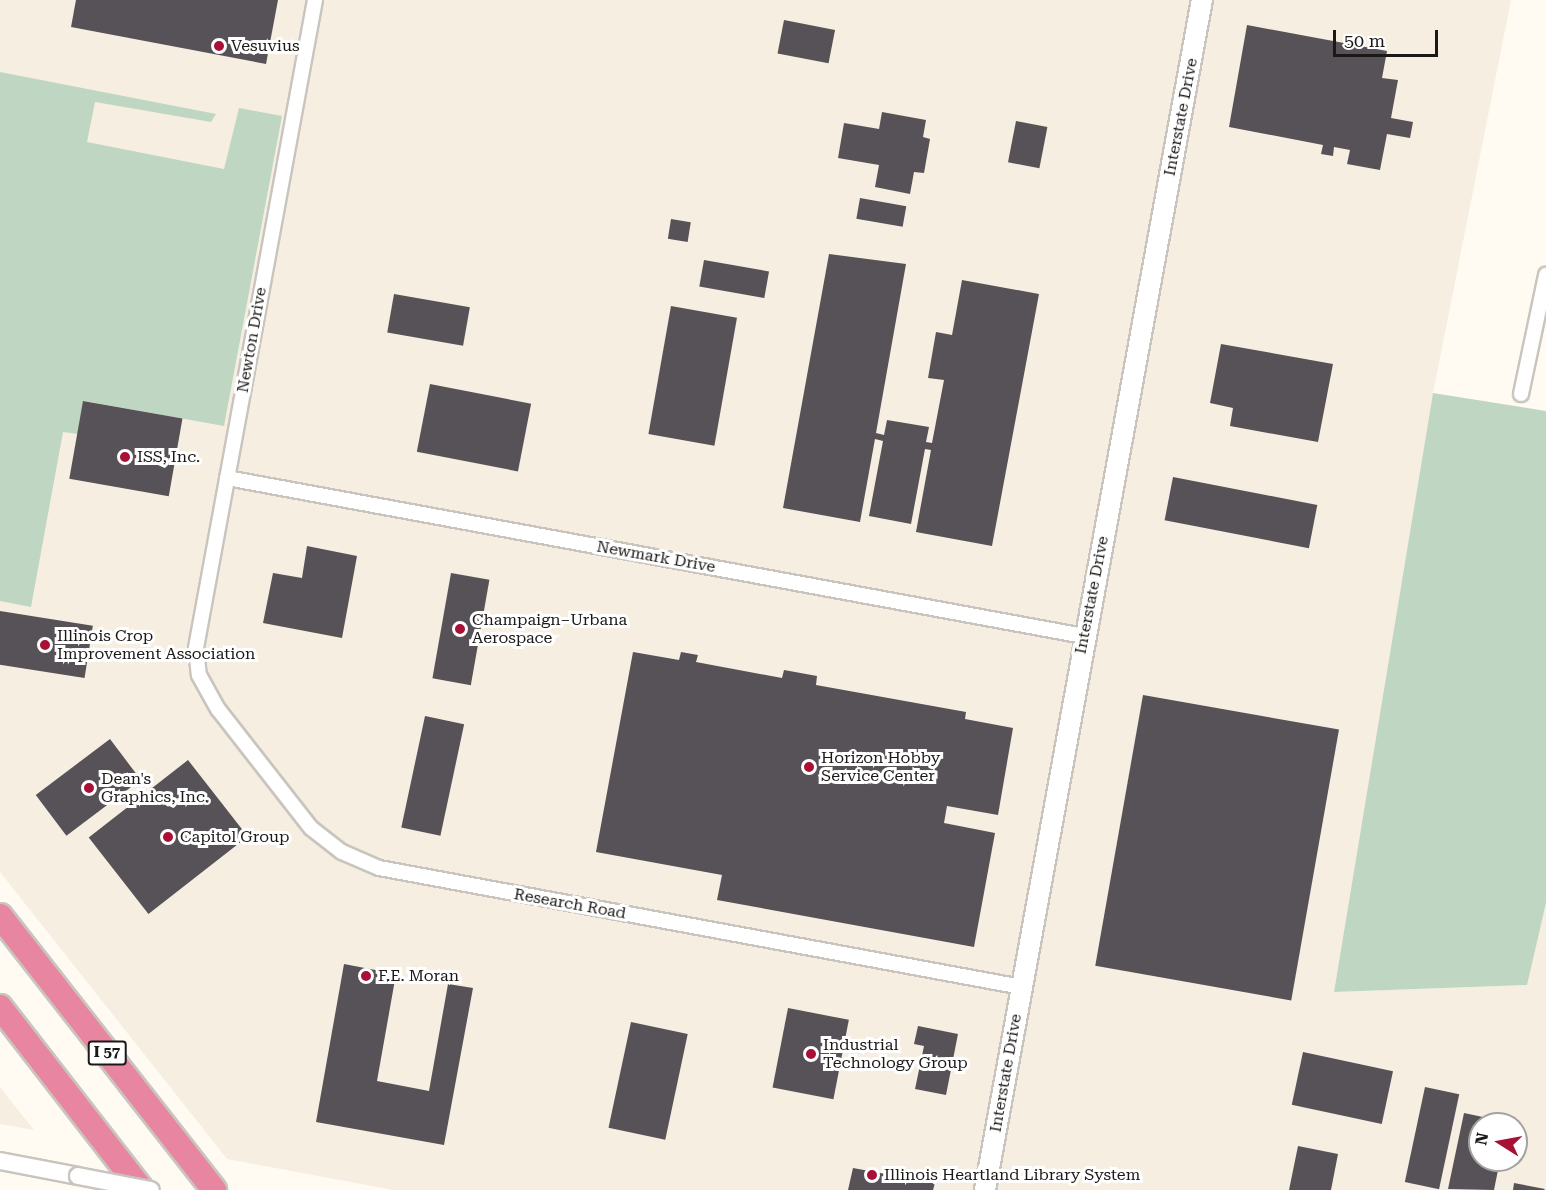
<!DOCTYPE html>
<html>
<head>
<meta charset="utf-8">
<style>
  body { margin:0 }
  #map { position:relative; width:1546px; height:1190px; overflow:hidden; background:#fffbf3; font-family:"Roboto Serif",serif }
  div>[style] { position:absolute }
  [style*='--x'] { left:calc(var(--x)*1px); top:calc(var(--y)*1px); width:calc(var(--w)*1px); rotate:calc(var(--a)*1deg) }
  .built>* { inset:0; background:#f6eee0 }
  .green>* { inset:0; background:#bfd7c2 }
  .building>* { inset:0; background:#575257; transform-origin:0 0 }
  .roads { filter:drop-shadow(2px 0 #c9c5be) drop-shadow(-2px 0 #c9c5be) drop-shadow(0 2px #c9c5be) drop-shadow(0 -2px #c9c5be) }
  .minor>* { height:14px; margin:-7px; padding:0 7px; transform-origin:7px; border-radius:7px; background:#fff }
  .tertiary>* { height:16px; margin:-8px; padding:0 8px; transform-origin:8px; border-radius:8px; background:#fff }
  .secondary>* { height:20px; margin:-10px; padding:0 10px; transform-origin:10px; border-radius:10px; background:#fff }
  .motorway>* { height:24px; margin:-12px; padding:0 12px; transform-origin:12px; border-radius:12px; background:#e885a1 }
  .bridges { filter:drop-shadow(2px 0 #c9c5be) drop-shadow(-2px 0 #c9c5be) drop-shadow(0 2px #c9c5be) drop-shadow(0 -2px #c9c5be) }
  .tertiary-bridge>* { height:16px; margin:-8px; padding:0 8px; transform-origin:8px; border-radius:8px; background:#fff }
  .dots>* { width:16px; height:16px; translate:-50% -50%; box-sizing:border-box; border:3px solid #fff; border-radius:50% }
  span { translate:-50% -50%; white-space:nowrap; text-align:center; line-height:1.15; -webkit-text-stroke:6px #fff; paint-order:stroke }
  .shield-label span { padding:2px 4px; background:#fff; border:2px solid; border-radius:4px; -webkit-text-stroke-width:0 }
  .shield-label { font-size:15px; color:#1b1917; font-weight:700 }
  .poi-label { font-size:16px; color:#1b1917 }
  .left { translate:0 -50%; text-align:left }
  .street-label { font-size:16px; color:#1b1917 }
  .north { position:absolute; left:1468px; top:1112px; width:60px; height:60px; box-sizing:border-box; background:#fff; border:2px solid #a4a3a2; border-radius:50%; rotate:281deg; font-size:16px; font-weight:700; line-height:24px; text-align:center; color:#1b1917 }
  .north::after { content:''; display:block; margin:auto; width:21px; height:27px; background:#a81035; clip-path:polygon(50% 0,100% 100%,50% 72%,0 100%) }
  .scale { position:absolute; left:1333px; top:30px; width:105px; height:27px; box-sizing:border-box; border:3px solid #1b1917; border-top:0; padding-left:8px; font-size:18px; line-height:21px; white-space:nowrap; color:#1b1917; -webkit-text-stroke:4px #fff; paint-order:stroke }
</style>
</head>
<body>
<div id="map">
  <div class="built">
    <i style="clip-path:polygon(evenodd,0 0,1511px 0,1433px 393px,1334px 992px,1526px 985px,1546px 903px,1546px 1190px,393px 1190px,227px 1159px,0 872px,0 0,1480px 1124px,1516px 1124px,1516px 1160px,1480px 1160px,1480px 1124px)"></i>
    <i style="clip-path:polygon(0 1087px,34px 1130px,0 1124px)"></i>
  </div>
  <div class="green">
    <i style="clip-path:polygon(0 72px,216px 114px,211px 122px,95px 102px,87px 142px,224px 169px,239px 108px,282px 116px,224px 426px,84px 401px,78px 434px,63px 432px,31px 607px,0 601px)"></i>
    <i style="clip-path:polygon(1433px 393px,1546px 411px,1546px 903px,1527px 985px,1334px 992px)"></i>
  </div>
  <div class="building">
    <i style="clip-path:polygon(76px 0,278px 0,266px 64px,71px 27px)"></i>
    <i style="left:784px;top:20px;width:52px;height:34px;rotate:11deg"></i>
    <i style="clip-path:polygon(1247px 25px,1387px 51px,1382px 78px,1398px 80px,1391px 118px,1413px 122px,1410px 138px,1387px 134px,1380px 170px,1347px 164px,1350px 150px,1334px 147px,1333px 156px,1321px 154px,1323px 145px,1229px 127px)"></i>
    <i style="clip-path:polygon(882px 112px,926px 120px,923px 137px,930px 139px,924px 173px,914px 172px,910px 194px,875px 187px,879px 165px,838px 158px,844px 123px,879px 129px)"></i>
    <i style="left:1016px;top:121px;width:32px;height:42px;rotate:11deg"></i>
    <i style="left:860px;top:198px;width:47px;height:21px;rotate:10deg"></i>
    <i style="left:671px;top:219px;width:20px;height:20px;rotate:9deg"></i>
    <i style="clip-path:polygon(829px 254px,906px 264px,876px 433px,884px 435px,887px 420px,929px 427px,926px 442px,932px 443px,944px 380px,928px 378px,936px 332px,952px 335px,962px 280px,1039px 294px,992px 546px,916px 532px,931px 450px,925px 449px,911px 524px,869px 516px,883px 441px,875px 439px,860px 522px,783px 508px)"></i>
    <i style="left:704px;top:260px;width:66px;height:27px;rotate:10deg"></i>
    <i style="left:394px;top:294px;width:77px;height:39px;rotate:10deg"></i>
    <i style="left:671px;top:306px;width:67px;height:130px;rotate:10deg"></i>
    <i style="clip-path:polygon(1221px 344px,1333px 364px,1318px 442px,1230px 426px,1233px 408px,1210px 403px)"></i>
    <i style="left:430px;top:384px;width:103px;height:69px;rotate:11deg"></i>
    <i style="left:83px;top:401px;width:101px;height:79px;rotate:10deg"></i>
    <i style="left:1173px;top:477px;width:147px;height:44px;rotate:11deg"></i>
    <i style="clip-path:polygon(307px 546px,357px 556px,342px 638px,263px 623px,273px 573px,302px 578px)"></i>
    <i style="left:451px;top:573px;width:39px;height:107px;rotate:10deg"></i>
    <i style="left:0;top:611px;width:94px;height:53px;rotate:9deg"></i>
    <i style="clip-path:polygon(633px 652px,679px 660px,681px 652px,698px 655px,696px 662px,782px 678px,784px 670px,817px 676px,816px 685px,966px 712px,965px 719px,1013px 728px,998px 815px,947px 806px,944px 823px,995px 833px,974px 947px,717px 900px,722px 875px,596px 852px)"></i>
    <i style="left:1143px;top:695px;width:199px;height:275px;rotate:10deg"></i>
    <i style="left:425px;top:716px;width:40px;height:114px;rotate:12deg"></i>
    <i style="left:110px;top:739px;width:51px;height:93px;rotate:53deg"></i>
    <i style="left:188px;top:760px;width:97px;height:126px;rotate:52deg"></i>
    <i style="clip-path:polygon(344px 964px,396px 974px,377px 1081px,429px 1091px,448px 984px,473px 988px,444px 1145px,316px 1122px)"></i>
    <i style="left:788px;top:1008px;width:62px;height:81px;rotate:11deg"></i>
    <i style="left:631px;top:1022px;width:58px;height:108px;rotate:12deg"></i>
    <i style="clip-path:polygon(918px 1026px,958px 1034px,946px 1095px,915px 1089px,924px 1046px,914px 1044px)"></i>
    <i style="left:1303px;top:1052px;width:92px;height:54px;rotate:12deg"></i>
    <i style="left:1425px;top:1087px;width:35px;height:97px;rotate:12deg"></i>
    <i style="clip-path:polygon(1464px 1113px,1511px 1123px,1480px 1124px,1480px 1160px,1500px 1160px,1494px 1190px,1448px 1189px)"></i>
    <i style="clip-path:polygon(1298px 1146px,1338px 1154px,1331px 1190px,1289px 1190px)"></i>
    <i style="clip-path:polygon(853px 1168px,935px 1183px,933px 1190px,848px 1190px)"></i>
    <i style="clip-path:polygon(1514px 1183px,1545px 1189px,1544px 1190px,1513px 1190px)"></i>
  </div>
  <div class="roads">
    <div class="minor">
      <i style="--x:315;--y:0;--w:659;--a:100.41"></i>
      <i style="--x:196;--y:648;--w:27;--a:84"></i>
      <i style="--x:199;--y:675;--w:39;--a:61"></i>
      <i style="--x:218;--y:709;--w:151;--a:52"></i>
      <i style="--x:311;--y:828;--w:39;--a:38"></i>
      <i style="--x:342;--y:852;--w:40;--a:23.4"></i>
      <i style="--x:379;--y:868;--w:654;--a:10.49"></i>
      <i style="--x:1521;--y:394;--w:122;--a:-78.1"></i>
      <i style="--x:227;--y:478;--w:871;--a:10.45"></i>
    </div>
    <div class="tertiary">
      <i style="--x:0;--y:1161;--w:79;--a:10.9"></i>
    </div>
    <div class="secondary">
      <i style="--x:985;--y:1190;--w:1210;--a:-79.67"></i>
    </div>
    <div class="motorway">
      <i style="--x:0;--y:916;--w:348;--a:52"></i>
      <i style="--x:0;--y:1007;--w:232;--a:52.2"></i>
    </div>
  </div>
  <div class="bridges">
    <div class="tertiary-bridge">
      <i style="--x:78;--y:1176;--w:74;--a:10.9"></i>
    </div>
  </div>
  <div class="dots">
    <i style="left:219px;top:46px;background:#a81035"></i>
    <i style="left:125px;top:457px;background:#a81035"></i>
    <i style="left:460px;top:629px;background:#a81035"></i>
    <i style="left:45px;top:645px;background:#a81035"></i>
    <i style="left:809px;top:767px;background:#a81035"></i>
    <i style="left:89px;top:788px;background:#a81035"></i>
    <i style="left:168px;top:837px;background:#a81035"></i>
    <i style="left:366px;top:976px;background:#a81035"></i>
    <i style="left:811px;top:1054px;background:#a81035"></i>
    <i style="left:872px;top:1175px;background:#a81035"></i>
  </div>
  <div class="shield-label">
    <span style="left:107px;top:1053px">I 57</span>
  </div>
  <div class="poi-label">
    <span class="left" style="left:231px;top:46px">Vesuvius</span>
    <span class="left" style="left:137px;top:457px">ISS, Inc.</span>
    <span class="left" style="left:472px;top:629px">Champaign–Urbana<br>Aerospace</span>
    <span class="left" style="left:57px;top:645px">Illinois Crop<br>Improvement Association</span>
    <span class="left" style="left:821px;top:767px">Horizon Hobby<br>Service Center</span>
    <span class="left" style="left:101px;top:788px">Dean's<br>Graphics, Inc.</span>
    <span class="left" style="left:180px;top:837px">Capitol Group</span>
    <span class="left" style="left:378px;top:976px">F.E. Moran</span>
    <span class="left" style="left:823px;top:1054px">Industrial<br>Technology Group</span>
    <span class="left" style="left:884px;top:1175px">Illinois Heartland Library System</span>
  </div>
  <div class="street-label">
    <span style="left:1181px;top:117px;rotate:-79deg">Interstate Drive</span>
    <span style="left:252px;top:340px;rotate:-80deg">Newton Drive</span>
    <span style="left:656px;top:557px;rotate:10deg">Newmark Drive</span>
    <span style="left:1092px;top:595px;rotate:-79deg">Interstate Drive</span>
    <span style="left:570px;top:904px;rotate:10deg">Research Road</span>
    <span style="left:1006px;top:1073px;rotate:-80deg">Interstate Drive</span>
  </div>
  <div class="north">N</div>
  <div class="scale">50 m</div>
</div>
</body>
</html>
